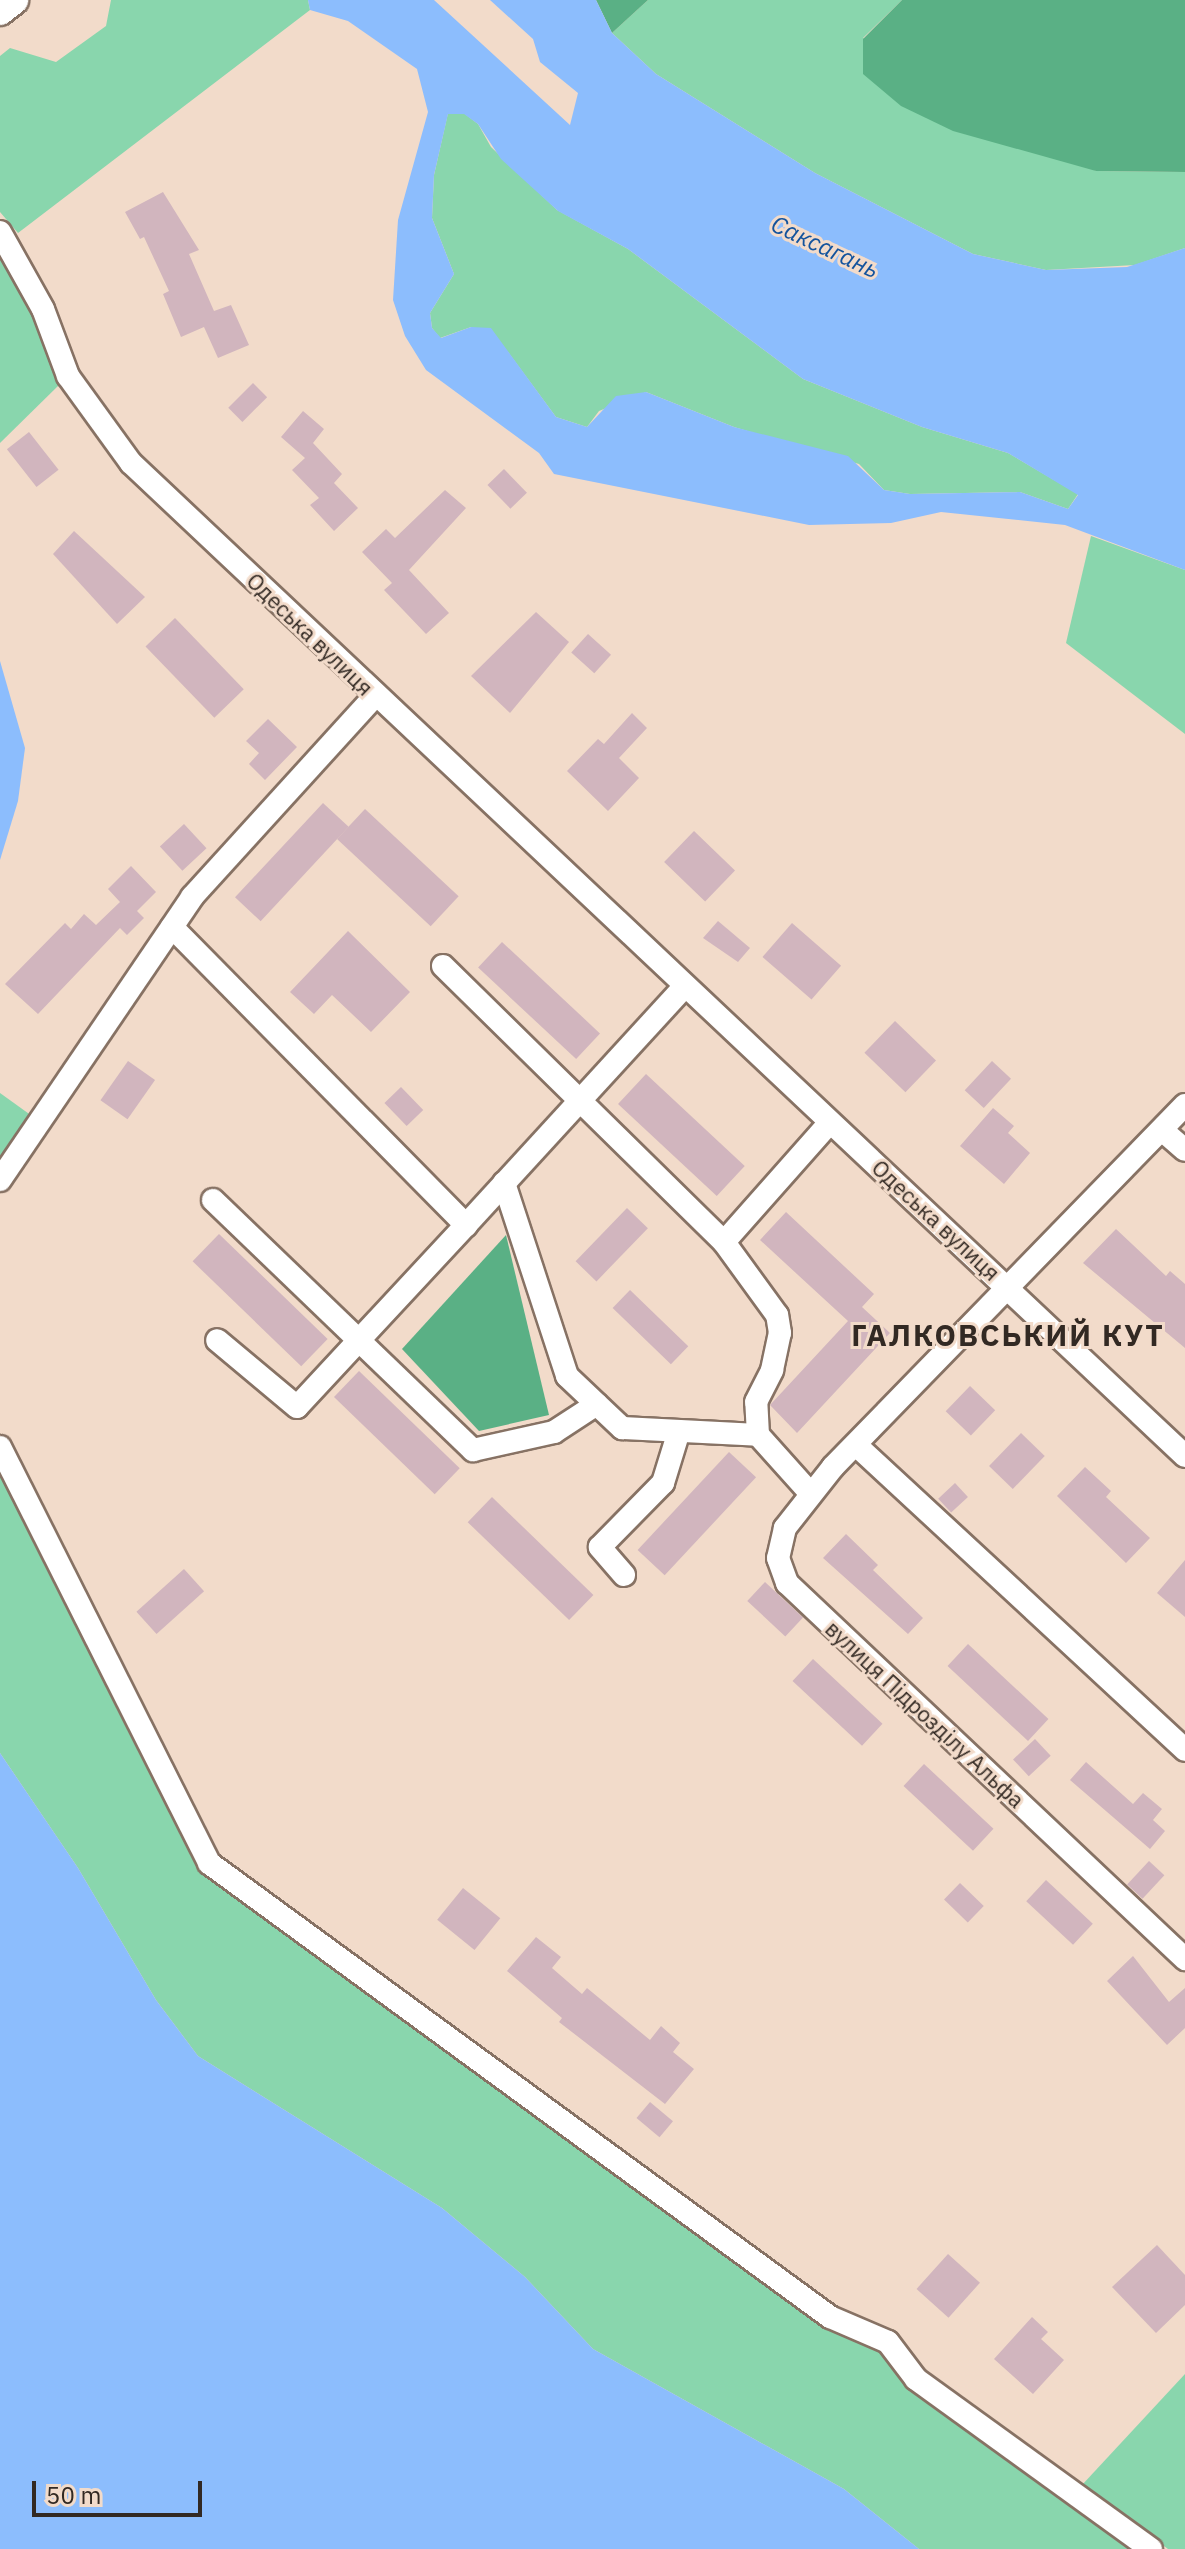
<!DOCTYPE html>
<html>
<head>
<meta charset="utf-8">
<style>
  body { margin:0 }
  #map { position:relative; width:1185px; height:2549px; overflow:hidden; background:#f2dbca; font-family:"IBM Plex Sans",sans-serif }
  div>[style] { position:absolute }
  [style*='--x'] { left:calc(var(--x)*1px); top:calc(var(--y)*1px); width:calc(var(--w)*1px); rotate:calc(var(--a)*1deg) }
  .green>* { inset:0; background:#89d6ad }
  .forest>* { inset:0; background:#5ab085 }
  .water>* { inset:0; background:#8cbdfd }
  .building>* { inset:0; background:#d1b5be; transform-origin:0 0 }
  .roads { filter:drop-shadow(2px 0 #877264) drop-shadow(-2px 0 #877264) drop-shadow(0 2px #877264) drop-shadow(0 -2px #877264) }
  .minor>* { height:22px; margin:-11px; padding:0 11px; transform-origin:11px; border-radius:11px; background:#fff }
  .major>* { height:28px; margin:-14px; padding:0 14px; transform-origin:14px; border-radius:14px; background:#fff }
  span { translate:-50% -50%; white-space:nowrap; text-align:center; line-height:1.15; -webkit-text-stroke:6px #f2dbca; paint-order:stroke }
  .street-label { font-size:22px; color:#322923 }
  .water-label { font-size:24px; color:#13539d; font-style:italic }
  .district-label { font-size:30px; color:#322923; font-weight:700; letter-spacing:2px }
  .scale { position:absolute; left:32px; top:2481px; width:170px; height:36px; box-sizing:border-box; border:4px solid #322923; border-top:0; padding-left:10px; font-size:24px; line-height:28px; white-space:nowrap; color:#322923; -webkit-text-stroke:6px #f2dbca; paint-order:stroke }
</style>
</head>
<body>
<div id="map">
  <div class="green">
    <i style="clip-path:polygon(111px 0,308px 0,310px 10px,18px 233px,0 212px,0 56px,10px 48px,56px 62px,106px 26px)"></i>
    <i style="clip-path:polygon(648px 0,902px 0,863px 38px,1096px 171px,1185px 172px,1185px 248px,1135px 265px,1046px 270px,973px 254px,815px 173px,656px 74px,612px 33px)"></i>
    <i style="clip-path:polygon(448px 113px,465px 114px,478px 124px,491px 147px,557px 210px,628px 249px,803px 379px,922px 427px,1008px 453px,1078px 494px,1068px 509px,1020px 492px,910px 494px,884px 490px,859px 464px,734px 427px,646px 392px,599px 411px,587px 427px,556px 417px,508px 352px,471px 327px,440px 338px,432px 328px,430px 313px,454px 274px,432px 218px,434px 175px)"></i>
    <i style="clip-path:polygon(0 251px,32px 313px,59px 385px,0 443px)"></i>
    <i style="clip-path:polygon(1091px 536px,1185px 570px,1185px 734px,1066px 643px)"></i>
    <i style="clip-path:polygon(0 1093px,32px 1116px,0 1161px)"></i>
    <i style="clip-path:polygon(0 1465px,199px 1867px,826px 2325px,883px 2349px,1139px 2549px,919px 2549px,844px 2489px,593px 2349px,525px 2277px,442px 2208px,198px 2056px,156px 2000px,78px 1868px,0 1753px)"></i>
    <i style="clip-path:polygon(1185px 2374px,1185px 2549px,1168px 2549px,1082px 2485px)"></i>
  </div>
  <div class="forest">
    <i style="clip-path:polygon(596px 0,648px 0,612px 33px)"></i>
    <i style="clip-path:polygon(902px 0,1185px 0,1185px 172px,1096px 171px,953px 131px,901px 106px,863px 74px,863px 39px)"></i>
    <i style="clip-path:polygon(506px 1235px,549px 1415px,479px 1431px,402px 1349px)"></i>
  </div>
  <div class="water">
    <i style="clip-path:polygon(evenodd,308px 0,434px 0,570px 125px,578px 93px,540px 62px,533px 39px,490px 0,596px 0,612px 33px,656px 74px,815px 173px,973px 254px,1046px 270px,1127px 267px,1185px 248px,1185px 570px,1065px 525px,941px 512px,891px 523px,809px 525px,554px 474px,539px 453px,426px 370px,405px 336px,393px 300px,398px 220px,428px 112px,417px 69px,348px 21px,310px 10px,308px 0,448px 114px,464px 114px,478px 124px,501px 159px,558px 211px,628px 249px,803px 379px,922px 427px,1008px 453px,1078px 495px,1068px 509px,1020px 492px,910px 494px,884px 490px,848px 456px,734px 427px,646px 392px,616px 396px,587px 427px,556px 417px,491px 328px,471px 327px,441px 338px,432px 328px,430px 313px,454px 274px,432px 218px,434px 175px,448px 114px)"></i>
    <i style="clip-path:polygon(0 661px,25px 748px,18px 801px,0 860px)"></i>
    <i style="clip-path:polygon(0 1753px,78px 1868px,156px 2000px,198px 2056px,442px 2208px,525px 2277px,593px 2349px,844px 2489px,919px 2549px,0 2549px)"></i>
  </div>
  <div class="building">
    <i style="clip-path:polygon(163px 192px,199px 250px,189px 254px,214px 311px,231px 305px,249px 345px,218px 358px,204px 327px,181px 337px,163px 294px,169px 291px,144px 237px,140px 239px,125px 212px)"></i>
    <i style="left:253px;top:383px;width:20px;height:35px;rotate:45deg"></i>
    <i style="clip-path:polygon(303px 411px,324px 429px,313px 443px,342px 474px,334px 483px,358px 508px,334px 531px,310px 505px,319px 498px,292px 470px,305px 458px,281px 437px)"></i>
    <i style="left:29px;top:432px;width:48px;height:28px;rotate:52deg"></i>
    <i style="left:504px;top:469px;width:33px;height:23px;rotate:46deg"></i>
    <i style="clip-path:polygon(445px 490px,466px 508px,409px 570px,449px 613px,426px 634px,384px 590px,392px 583px,362px 552px,386px 529px,395px 538px)"></i>
    <i style="clip-path:polygon(74px 531px,145px 597px,117px 624px,53px 554px)"></i>
    <i style="clip-path:polygon(536px 612px,569px 642px,510px 713px,471px 676px)"></i>
    <i style="left:175px;top:618px;width:99px;height:41px;rotate:46deg"></i>
    <i style="left:588px;top:634px;width:31px;height:25px;rotate:42deg"></i>
    <i style="clip-path:polygon(632px 713px,647px 728px,619px 758px,639px 778px,608px 811px,567px 771px,598px 739px,604px 744px)"></i>
    <i style="clip-path:polygon(268px 719px,297px 747px,265px 780px,249px 764px,259px 753px,246px 741px)"></i>
    <i style="left:323px;top:803px;width:35px;height:129px;rotate:43deg"></i>
    <i style="left:365px;top:809px;width:128px;height:41px;rotate:43deg"></i>
    <i style="left:184px;top:824px;width:33px;height:33px;rotate:47deg"></i>
    <i style="left:694px;top:831px;width:57px;height:43px;rotate:44deg"></i>
    <i style="clip-path:polygon(131px 866px,156px 892px,137px 911px,144px 918px,127px 935px,120px 928px,38px 1014px,5px 984px,65px 923px,71px 929px,84px 914px,96px 925px,120px 902px,108px 889px)"></i>
    <i style="clip-path:polygon(718px 921px,750px 948px,738px 962px,703px 938px)"></i>
    <i style="left:792px;top:923px;width:65px;height:45px;rotate:41deg"></i>
    <i style="clip-path:polygon(348px 931px,410px 992px,371px 1032px,332px 995px,314px 1014px,290px 992px)"></i>
    <i style="left:502px;top:942px;width:134px;height:35px;rotate:43deg"></i>
    <i style="left:895px;top:1021px;width:57px;height:44px;rotate:44deg"></i>
    <i style="left:128px;top:1061px;width:33px;height:48px;rotate:35deg"></i>
    <i style="left:992px;top:1061px;width:26px;height:40px;rotate:43deg"></i>
    <i style="left:646px;top:1074px;width:135px;height:41px;rotate:43deg"></i>
    <i style="left:401px;top:1087px;width:32px;height:23px;rotate:46deg"></i>
    <i style="clip-path:polygon(993px 1108px,1014px 1126px,1008px 1133px,1030px 1153px,1004px 1184px,960px 1146px)"></i>
    <i style="left:627px;top:1208px;width:29px;height:74px;rotate:44deg"></i>
    <i style="clip-path:polygon(786px 1212px,874px 1294px,862px 1307px,890px 1333px,797px 1433px,770px 1405px,848px 1321px,760px 1240px)"></i>
    <i style="clip-path:polygon(1116px 1229px,1166px 1276px,1170px 1271px,1185px 1284px,1185px 1348px,1083px 1263px)"></i>
    <i style="left:219px;top:1234px;width:151px;height:38px;rotate:44deg"></i>
    <i style="left:630px;top:1290px;width:81px;height:25px;rotate:44deg"></i>
    <i style="left:359px;top:1371px;width:140px;height:36px;rotate:44deg"></i>
    <i style="left:970px;top:1386px;width:35px;height:35px;rotate:44deg"></i>
    <i style="left:1021px;top:1433px;width:33px;height:46px;rotate:44deg"></i>
    <i style="left:729px;top:1452px;width:37px;height:134px;rotate:43deg"></i>
    <i style="clip-path:polygon(1085px 1467px,1111px 1491px,1106px 1497px,1150px 1538px,1126px 1563px,1057px 1496px)"></i>
    <i style="left:955px;top:1483px;width:19px;height:23px;rotate:47deg"></i>
    <i style="left:492px;top:1497px;width:141px;height:35px;rotate:44deg"></i>
    <i style="clip-path:polygon(846px 1534px,878px 1565px,873px 1570px,923px 1618px,908px 1634px,823px 1558px)"></i>
    <i style="clip-path:polygon(1185px 1560px,1185px 1617px,1157px 1593px)"></i>
    <i style="left:184px;top:1569px;width:30px;height:64px;rotate:48deg"></i>
    <i style="left:765px;top:1582px;width:52px;height:26px;rotate:43deg"></i>
    <i style="left:968px;top:1644px;width:110px;height:30px;rotate:43deg"></i>
    <i style="left:813px;top:1659px;width:95px;height:30px;rotate:43deg"></i>
    <i style="left:1035px;top:1739px;width:23px;height:30px;rotate:47deg"></i>
    <i style="clip-path:polygon(1086px 1762px,1133px 1804px,1143px 1793px,1162px 1809px,1153px 1820px,1165px 1831px,1150px 1849px,1070px 1780px)"></i>
    <i style="left:924px;top:1764px;width:95px;height:30px;rotate:43deg"></i>
    <i style="left:1149px;top:1861px;width:21px;height:32px;rotate:43deg"></i>
    <i style="left:1046px;top:1880px;width:64px;height:29px;rotate:43deg"></i>
    <i style="left:960px;top:1883px;width:33px;height:23px;rotate:44deg"></i>
    <i style="left:463px;top:1888px;width:48px;height:41px;rotate:39deg"></i>
    <i style="clip-path:polygon(536px 1937px,561px 1957px,552px 1968px,582px 1994px,587px 1988px,650px 2040px,661px 2026px,680px 2043px,673px 2052px,694px 2069px,665px 2104px,559px 2022px,562px 2018px,507px 1971px)"></i>
    <i style="clip-path:polygon(1133px 1956px,1169px 2002px,1185px 1988px,1185px 2028px,1167px 2045px,1107px 1981px)"></i>
    <i style="left:650px;top:2102px;width:30px;height:21px;rotate:40deg"></i>
    <i style="clip-path:polygon(1157px 2245px,1185px 2275px,1185px 2305px,1156px 2333px,1112px 2287px)"></i>
    <i style="left:948px;top:2254px;width:43px;height:47px;rotate:42deg"></i>
    <i style="clip-path:polygon(1032px 2317px,1048px 2332px,1041px 2339px,1064px 2360px,1033px 2394px,994px 2359px)"></i>
  </div>
  <div class="roads">
    <div class="minor">
      <i style="--x:0;--y:232;--w:88;--a:60.8"></i>
      <i style="--x:43;--y:309;--w:72;--a:69.5"></i>
      <i style="--x:68;--y:376;--w:107;--a:54.1"></i>
      <i style="--x:131;--y:463;--w:1448;--a:43.29"></i>
      <i style="--x:172;--y:927;--w:419;--a:45.4"></i>
      <i style="--x:466;--y:1225;--w:248;--a:132.9"></i>
      <i style="--x:297;--y:1407;--w:104;--a:-140.1"></i>
      <i style="--x:443;--y:966;--w:394;--a:44.5"></i>
      <i style="--x:1185;--y:1105;--w:505;--a:134.2"></i>
      <i style="--x:833;--y:1467;--w:78;--a:128.2"></i>
      <i style="--x:785;--y:1528;--w:31;--a:103"></i>
      <i style="--x:778;--y:1558;--w:27;--a:70"></i>
      <i style="--x:787;--y:1583;--w:548;--a:43.37"></i>
      <i style="--x:1162;--y:1130;--w:30;--a:41"></i>
      <i style="--x:0;--y:1180;--w:342;--a:-55.8"></i>
      <i style="--x:192;--y:897;--w:272;--a:-47.7"></i>
      <i style="--x:504;--y:1183;--w:203;--a:71.9"></i>
      <i style="--x:567;--y:1376;--w:76;--a:43.4"></i>
      <i style="--x:622;--y:1428;--w:136;--a:2.9"></i>
      <i style="--x:213;--y:1200;--w:361;--a:43.9"></i>
      <i style="--x:473;--y:1450;--w:83;--a:-12.5"></i>
      <i style="--x:554;--y:1432;--w:51;--a:-33.1"></i>
      <i style="--x:466;--y:1225;--w:324;--a:-47.5"></i>
      <i style="--x:856;--y:1445;--w:449;--a:42.8"></i>
      <i style="--x:0;--y:1447;--w:466;--a:63.3"></i>
      <i style="--x:209;--y:1863;--w:769;--a:36.17"></i>
      <i style="--x:830;--y:2317;--w:63;--a:23.3"></i>
      <i style="--x:888;--y:2342;--w:46;--a:52.9"></i>
      <i style="--x:916;--y:2379;--w:290;--a:35.9"></i>
      <i style="--x:811;--y:1494;--w:79;--a:-131.9"></i>
      <i style="--x:758;--y:1435;--w:33;--a:-93"></i>
      <i style="--x:756;--y:1402;--w:36;--a:-63"></i>
      <i style="--x:772;--y:1370;--w:38;--a:-78"></i>
      <i style="--x:780;--y:1333;--w:18;--a:-99"></i>
      <i style="--x:777;--y:1315;--w:90;--a:-126"></i>
      <i style="--x:724;--y:1242;--w:160;--a:-48.5"></i>
      <i style="--x:624;--y:1575;--w:37;--a:-131"></i>
      <i style="--x:600;--y:1547;--w:90;--a:-45.5"></i>
      <i style="--x:663;--y:1483;--w:54;--a:-72.9"></i>
    </div>
    <div class="major">
      <i style="--x:0;--y:11;--w:18;--a:-38"></i>
    </div>
  </div>
  <div class="street-label">
    <span style="left:310px;top:634px;rotate:44deg">Одеська вулиця</span>
    <span style="left:936px;top:1220px;rotate:43deg">Одеська вулиця</span>
    <span style="left:925px;top:1714px;rotate:43deg">вулиця Підрозділу Альфа</span>
  </div>
  <div class="water-label">
    <span style="left:825px;top:247px;rotate:25deg">Саксагань</span>
  </div>
  <div class="district-label">
    <span style="left:1008px;top:1335px">ГАЛКОВСЬКИЙ КУТ</span>
  </div>
  <div class="scale">50 m</div>
</div>
</body>
</html>
